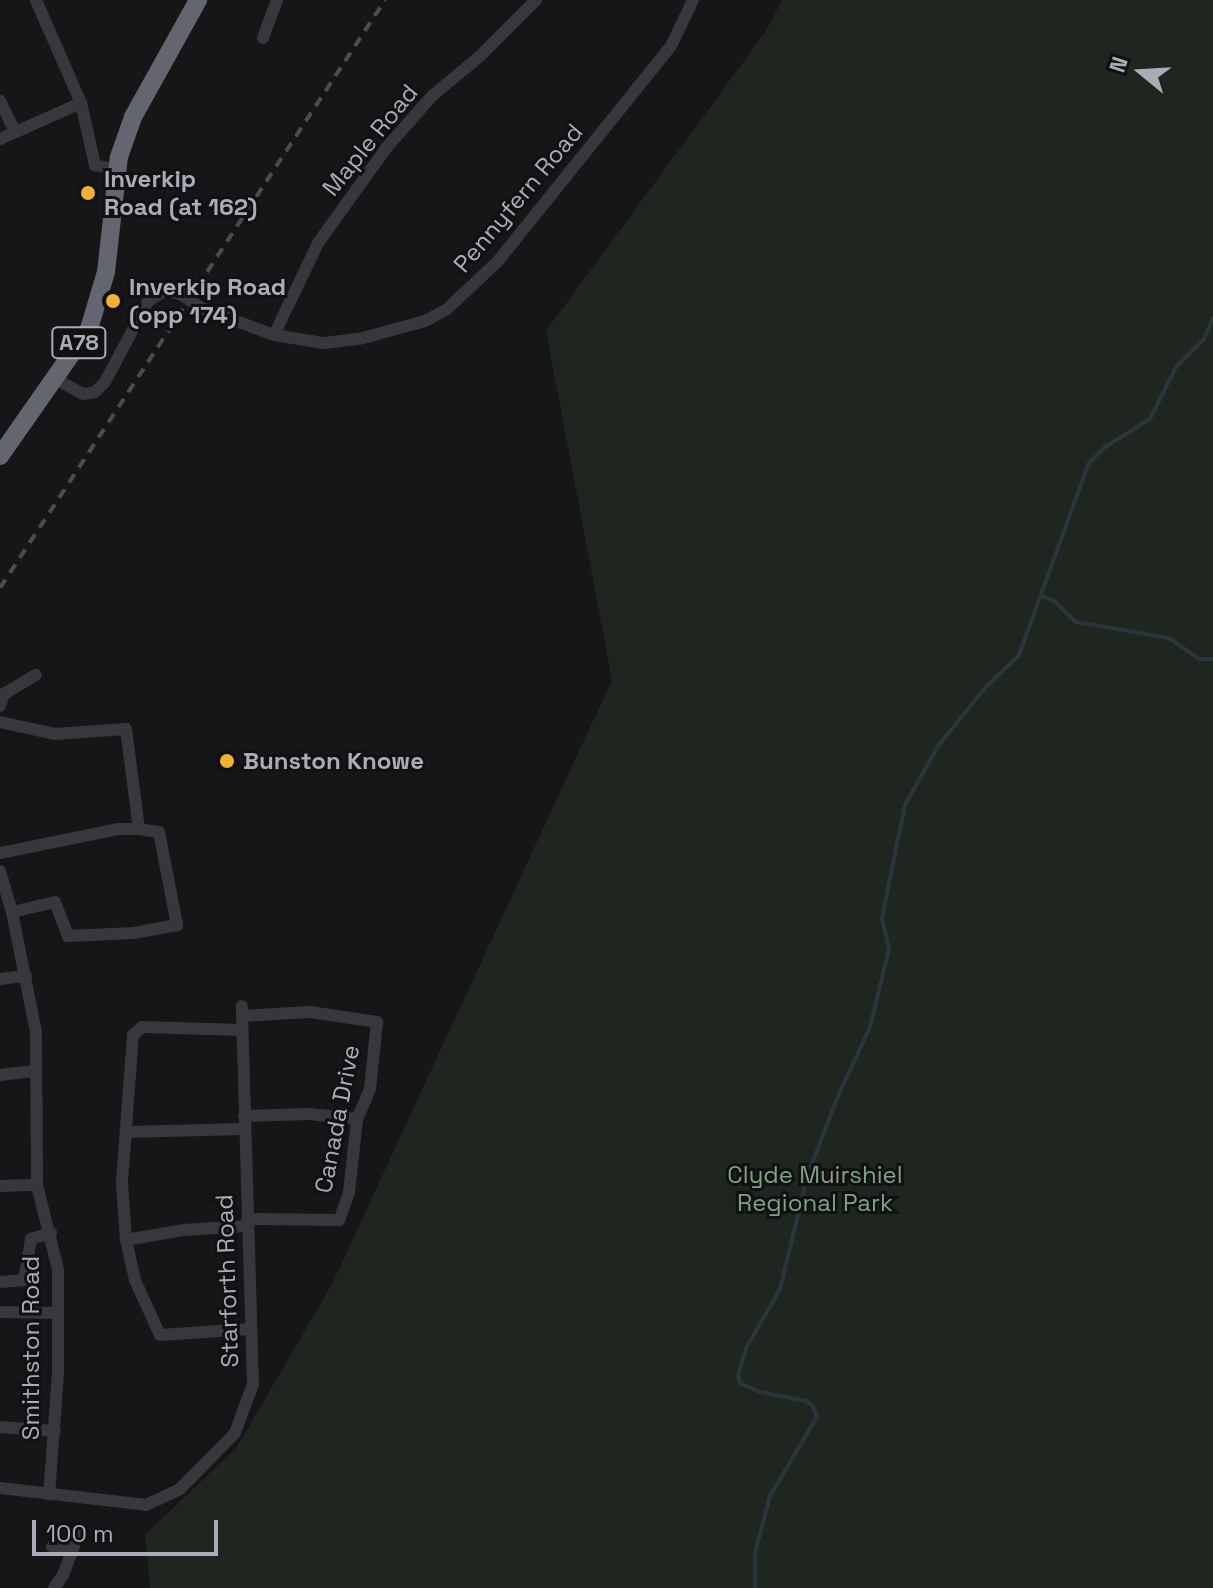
<!DOCTYPE html>
<html>
<head>
<meta charset="utf-8">
<style>
  body { margin:0 }
  #map { position:relative; width:1213px; height:1588px; overflow:hidden; background:#161618; font-family:"Space Grotesk",sans-serif }
  div>[style] { position:absolute }
  [style*='--x'] { left:calc(var(--x)*1px); top:calc(var(--y)*1px); width:calc(var(--w)*1px); rotate:calc(var(--a)*1deg) }
  .green>* { inset:0; background:#1e261f }
  .stream>* { height:4px; margin:-2px; padding:0 2px; transform-origin:2px; border-radius:2px; background:#2c353c }
  .minor>* { height:12px; margin:-6px; padding:0 6px; transform-origin:6px; border-radius:6px; background:#37383d }
  .highway>* { height:18px; margin:-9px; padding:0 9px; transform-origin:9px; border-radius:9px; background:#63666e }
  .rail>* { height:4px; margin-top:-2px; transform-origin:0; background:repeating-linear-gradient(90deg,#4a4c52 0 10px,transparent 0 18px) }
  .minor-bridge>* { height:12px; margin:-6px; padding:0 6px; transform-origin:6px; border-radius:6px; background:#37383d }
  .dots>* { width:22px; height:22px; translate:-50% -50%; box-sizing:border-box; border:4px solid #111113; border-radius:50% }
  span { translate:-50% -50%; white-space:nowrap; text-align:center; line-height:1.15; -webkit-text-stroke:6px #111113; paint-order:stroke }
  .shield-label span { padding:2px 6px; background:#111113; border:2px solid; border-radius:6px; -webkit-text-stroke-width:0 }
  .shield-label { font-size:22px; color:#a8adb8; font-weight:700 }
  .street-label { font-size:24px; color:#a8adb8 }
  .poi-label { font-size:24px; color:#a8adb8; font-weight:700 }
  .left { translate:0 -50%; text-align:left }
  .park-label { font-size:24px; color:#7fa381 }
  .north { position:absolute; left:1101px; top:32px; width:80px; height:80px; -webkit-text-stroke:6px #111113; paint-order:stroke; rotate:288deg; font-size:22px; font-weight:700; line-height:32px; text-align:center; color:#a8adb8 }
  .north::after { content:''; display:block; margin:auto; width:28px; height:36px; background:#a8adb8; clip-path:polygon(50% 0,100% 100%,50% 72%,0 100%) }
  .scale { position:absolute; left:32px; top:1520px; width:186px; height:36px; box-sizing:border-box; border:4px solid #a8adb8; border-top:0; padding-left:10px; font-size:24px; line-height:28px; white-space:nowrap; color:#a8adb8; -webkit-text-stroke:6px #111113; paint-order:stroke }
</style>
</head>
<body>
<div id="map">
  <div class="green">
    <i style="clip-path:polygon(782px 0,1213px 0,1213px 1588px,150px 1588px,145px 1535px,237px 1447px,332px 1284px,612px 680px,546px 331px,766px 31px)"></i>
  </div>
  <div class="stream">
    <i style="--x:1041;--y:596;--w:14;--a:21"></i>
    <i style="--x:1054;--y:601;--w:30;--a:44"></i>
    <i style="--x:1076;--y:622;--w:94;--a:9.8"></i>
    <i style="--x:1169;--y:638;--w:37;--a:35"></i>
    <i style="--x:1199;--y:659;--w:14;--a:0"></i>
    <i style="--x:755;--y:1588;--w:35;--a:-90"></i>
    <i style="--x:755;--y:1553;--w:59;--a:-75.3"></i>
    <i style="--x:770;--y:1496;--w:92;--a:-59.3"></i>
    <i style="--x:817;--y:1417;--w:12;--a:-110"></i>
    <i style="--x:813;--y:1406;--w:9;--a:-144"></i>
    <i style="--x:806;--y:1401;--w:47;--a:-168.9"></i>
    <i style="--x:760;--y:1392;--w:22;--a:-156"></i>
    <i style="--x:740;--y:1383;--w:8;--a:-104"></i>
    <i style="--x:738;--y:1375;--w:28;--a:-73"></i>
    <i style="--x:746;--y:1348;--w:68;--a:-60"></i>
    <i style="--x:780;--y:1289;--w:115;--a:-76.4"></i>
    <i style="--x:807;--y:1177;--w:87;--a:-69.1"></i>
    <i style="--x:838;--y:1096;--w:76;--a:-65.1"></i>
    <i style="--x:870;--y:1027;--w:80;--a:-76.3"></i>
    <i style="--x:889;--y:949;--w:32;--a:-103"></i>
    <i style="--x:882;--y:918;--w:115;--a:-78.5"></i>
    <i style="--x:905;--y:805;--w:68;--a:-60.8"></i>
    <i style="--x:938;--y:746;--w:73;--a:-51.1"></i>
    <i style="--x:984;--y:689;--w:49;--a:-44.2"></i>
    <i style="--x:1019;--y:655;--w:204;--a:-70"></i>
    <i style="--x:1089;--y:463;--w:23;--a:-45"></i>
    <i style="--x:1105;--y:447;--w:53;--a:-31.9"></i>
    <i style="--x:1150;--y:419;--w:58;--a:-63.4"></i>
    <i style="--x:1176;--y:367;--w:40;--a:-45"></i>
    <i style="--x:1204;--y:339;--w:23;--a:-67"></i>
  </div>
  <div class="minor">
    <i style="--x:36;--y:0;--w:112;--a:66.4"></i>
    <i style="--x:81;--y:103;--w:64;--a:77.3"></i>
    <i style="--x:95;--y:165;--w:22;--a:13"></i>
    <i style="--x:263;--y:38;--w:40;--a:-69.8"></i>
    <i style="--x:0;--y:101;--w:34;--a:64"></i>
    <i style="--x:0;--y:139;--w:89;--a:-24"></i>
    <i style="--x:201;--y:308;--w:78;--a:20.3"></i>
    <i style="--x:274;--y:335;--w:51;--a:9.1"></i>
    <i style="--x:324;--y:343;--w:39;--a:-7"></i>
    <i style="--x:363;--y:338;--w:64;--a:-15.3"></i>
    <i style="--x:425;--y:321;--w:24;--a:-28"></i>
    <i style="--x:446;--y:310;--w:71;--a:-43.3"></i>
    <i style="--x:498;--y:261;--w:276;--a:-51.2"></i>
    <i style="--x:671;--y:46;--w:51;--a:-64.4"></i>
    <i style="--x:274;--y:335;--w:102;--a:-64.4"></i>
    <i style="--x:318;--y:243;--w:118;--a:-54.3"></i>
    <i style="--x:387;--y:147;--w:68;--a:-48.6"></i>
    <i style="--x:432;--y:96;--w:62;--a:-39.8"></i>
    <i style="--x:480;--y:56;--w:79;--a:-45"></i>
    <i style="--x:54;--y:378;--w:33;--a:29"></i>
    <i style="--x:83;--y:394;--w:12;--a:-9"></i>
    <i style="--x:95;--y:392;--w:14;--a:-45"></i>
    <i style="--x:105;--y:382;--w:92;--a:-62"></i>
    <i style="--x:148;--y:301;--w:21;--a:-31"></i>
    <i style="--x:166;--y:290;--w:17;--a:17"></i>
    <i style="--x:0;--y:706;--w:13;--a:-72"></i>
    <i style="--x:4;--y:694;--w:37;--a:-31"></i>
    <i style="--x:0;--y:722;--w:56;--a:12.3"></i>
    <i style="--x:55;--y:734;--w:71;--a:-4"></i>
    <i style="--x:126;--y:729;--w:101;--a:82.6"></i>
    <i style="--x:139;--y:829;--w:20;--a:9"></i>
    <i style="--x:159;--y:832;--w:95;--a:79"></i>
    <i style="--x:177;--y:925;--w:44;--a:169.5"></i>
    <i style="--x:134;--y:933;--w:66;--a:177.4"></i>
    <i style="--x:68;--y:936;--w:36;--a:-111"></i>
    <i style="--x:55;--y:902;--w:44;--a:166.9"></i>
    <i style="--x:0;--y:853;--w:120;--a:-11.5"></i>
    <i style="--x:118;--y:829;--w:21;--a:0"></i>
    <i style="--x:0;--y:871;--w:43;--a:73.7"></i>
    <i style="--x:12;--y:912;--w:122;--a:78.7"></i>
    <i style="--x:36;--y:1032;--w:153;--a:89.6"></i>
    <i style="--x:37;--y:1185;--w:88;--a:76.1"></i>
    <i style="--x:58;--y:1270;--w:103;--a:90"></i>
    <i style="--x:58;--y:1373;--w:122;--a:94.2"></i>
    <i style="--x:0;--y:979;--w:26;--a:-7"></i>
    <i style="--x:242;--y:1016;--w:68;--a:-3.4"></i>
    <i style="--x:310;--y:1012;--w:68;--a:8.5"></i>
    <i style="--x:377;--y:1022;--w:67;--a:96"></i>
    <i style="--x:370;--y:1089;--w:33;--a:113"></i>
    <i style="--x:357;--y:1119;--w:74;--a:96.2"></i>
    <i style="--x:349;--y:1193;--w:29;--a:110"></i>
    <i style="--x:339;--y:1220;--w:92;--a:-179.4"></i>
    <i style="--x:242;--y:1030;--w:100;--a:-178.3"></i>
    <i style="--x:142;--y:1027;--w:12;--a:138"></i>
    <i style="--x:133;--y:1035;--w:148;--a:94.3"></i>
    <i style="--x:122;--y:1183;--w:57;--a:86"></i>
    <i style="--x:126;--y:1240;--w:41;--a:77.3"></i>
    <i style="--x:135;--y:1280;--w:60;--a:65.6"></i>
    <i style="--x:160;--y:1335;--w:90;--a:-3.8"></i>
    <i style="--x:0;--y:1075;--w:35;--a:-7"></i>
    <i style="--x:244;--y:1116;--w:65;--a:-1.8"></i>
    <i style="--x:309;--y:1114;--w:48;--a:5.9"></i>
    <i style="--x:126;--y:1132;--w:118;--a:-1.5"></i>
    <i style="--x:0;--y:1186;--w:37;--a:-2"></i>
    <i style="--x:126;--y:1240;--w:59;--a:-9.8"></i>
    <i style="--x:184;--y:1230;--w:63;--a:-3.6"></i>
    <i style="--x:0;--y:1282;--w:24;--a:-5"></i>
    <i style="--x:24;--y:1280;--w:42;--a:-80.3"></i>
    <i style="--x:31;--y:1239;--w:21;--a:-17"></i>
    <i style="--x:0;--y:1312;--w:58;--a:1"></i>
    <i style="--x:0;--y:1427;--w:55;--a:4.2"></i>
    <i style="--x:0;--y:1488;--w:147;--a:6.6"></i>
    <i style="--x:146;--y:1505;--w:38;--a:-25"></i>
    <i style="--x:180;--y:1489;--w:78;--a:-45.5"></i>
    <i style="--x:235;--y:1433;--w:52;--a:-69.8"></i>
    <i style="--x:253;--y:1384;--w:378;--a:-91.7"></i>
    <i style="--x:52;--y:1547;--w:21;--a:14"></i>
    <i style="--x:54;--y:1588;--w:16;--a:-55"></i>
    <i style="--x:63;--y:1575;--w:50;--a:-69"></i>
  </div>
  <div class="highway">
    <i style="--x:0;--y:456;--w:155;--a:-55"></i>
    <i style="--x:89;--y:329;--w:59;--a:-73.4"></i>
    <i style="--x:106;--y:272;--w:116;--a:-83.6"></i>
    <i style="--x:119;--y:157;--w:42;--a:-70.7"></i>
    <i style="--x:133;--y:117;--w:134;--a:-60.9"></i>
  </div>
  <div class="rail">
    <i style="--x:0;--y:588;--w:703;--a:-56.78"></i>
  </div>
  <div class="minor-bridge">
    <i style="--x:182;--y:295;--w:23;--a:34"></i>
  </div>
  <div class="dots">
    <i style="left:88px;top:193px;background:#f2b134"></i>
    <i style="left:113px;top:301px;background:#f2b134"></i>
    <i style="left:227px;top:761px;background:#f2b134"></i>
  </div>
  <div class="shield-label">
    <span style="left:79px;top:343px">A78</span>
  </div>
  <div class="street-label">
    <span style="left:370px;top:140px;rotate:-51deg">Maple Road</span>
    <span style="left:518px;top:198px;rotate:-50deg">Pennyfern Road</span>
    <span style="left:337px;top:1119px;rotate:-79deg">Canada Drive</span>
    <span style="left:227px;top:1281px;rotate:-92deg">Starforth Road</span>
    <span style="left:31px;top:1348px;rotate:-90deg">Smithston Road</span>
  </div>
  <div class="poi-label">
    <span class="left" style="left:104px;top:193px">Inverkip<br>Road (at 162)</span>
    <span class="left" style="left:129px;top:301px">Inverkip Road<br>(opp 174)</span>
    <span class="left" style="left:243px;top:761px">Bunston Knowe</span>
  </div>
  <div class="park-label">
    <span style="left:815px;top:1189px">Clyde Muirshiel<br>Regional Park</span>
  </div>
  <div class="north">N</div>
  <div class="scale">100 m</div>
</div>
</body>
</html>
